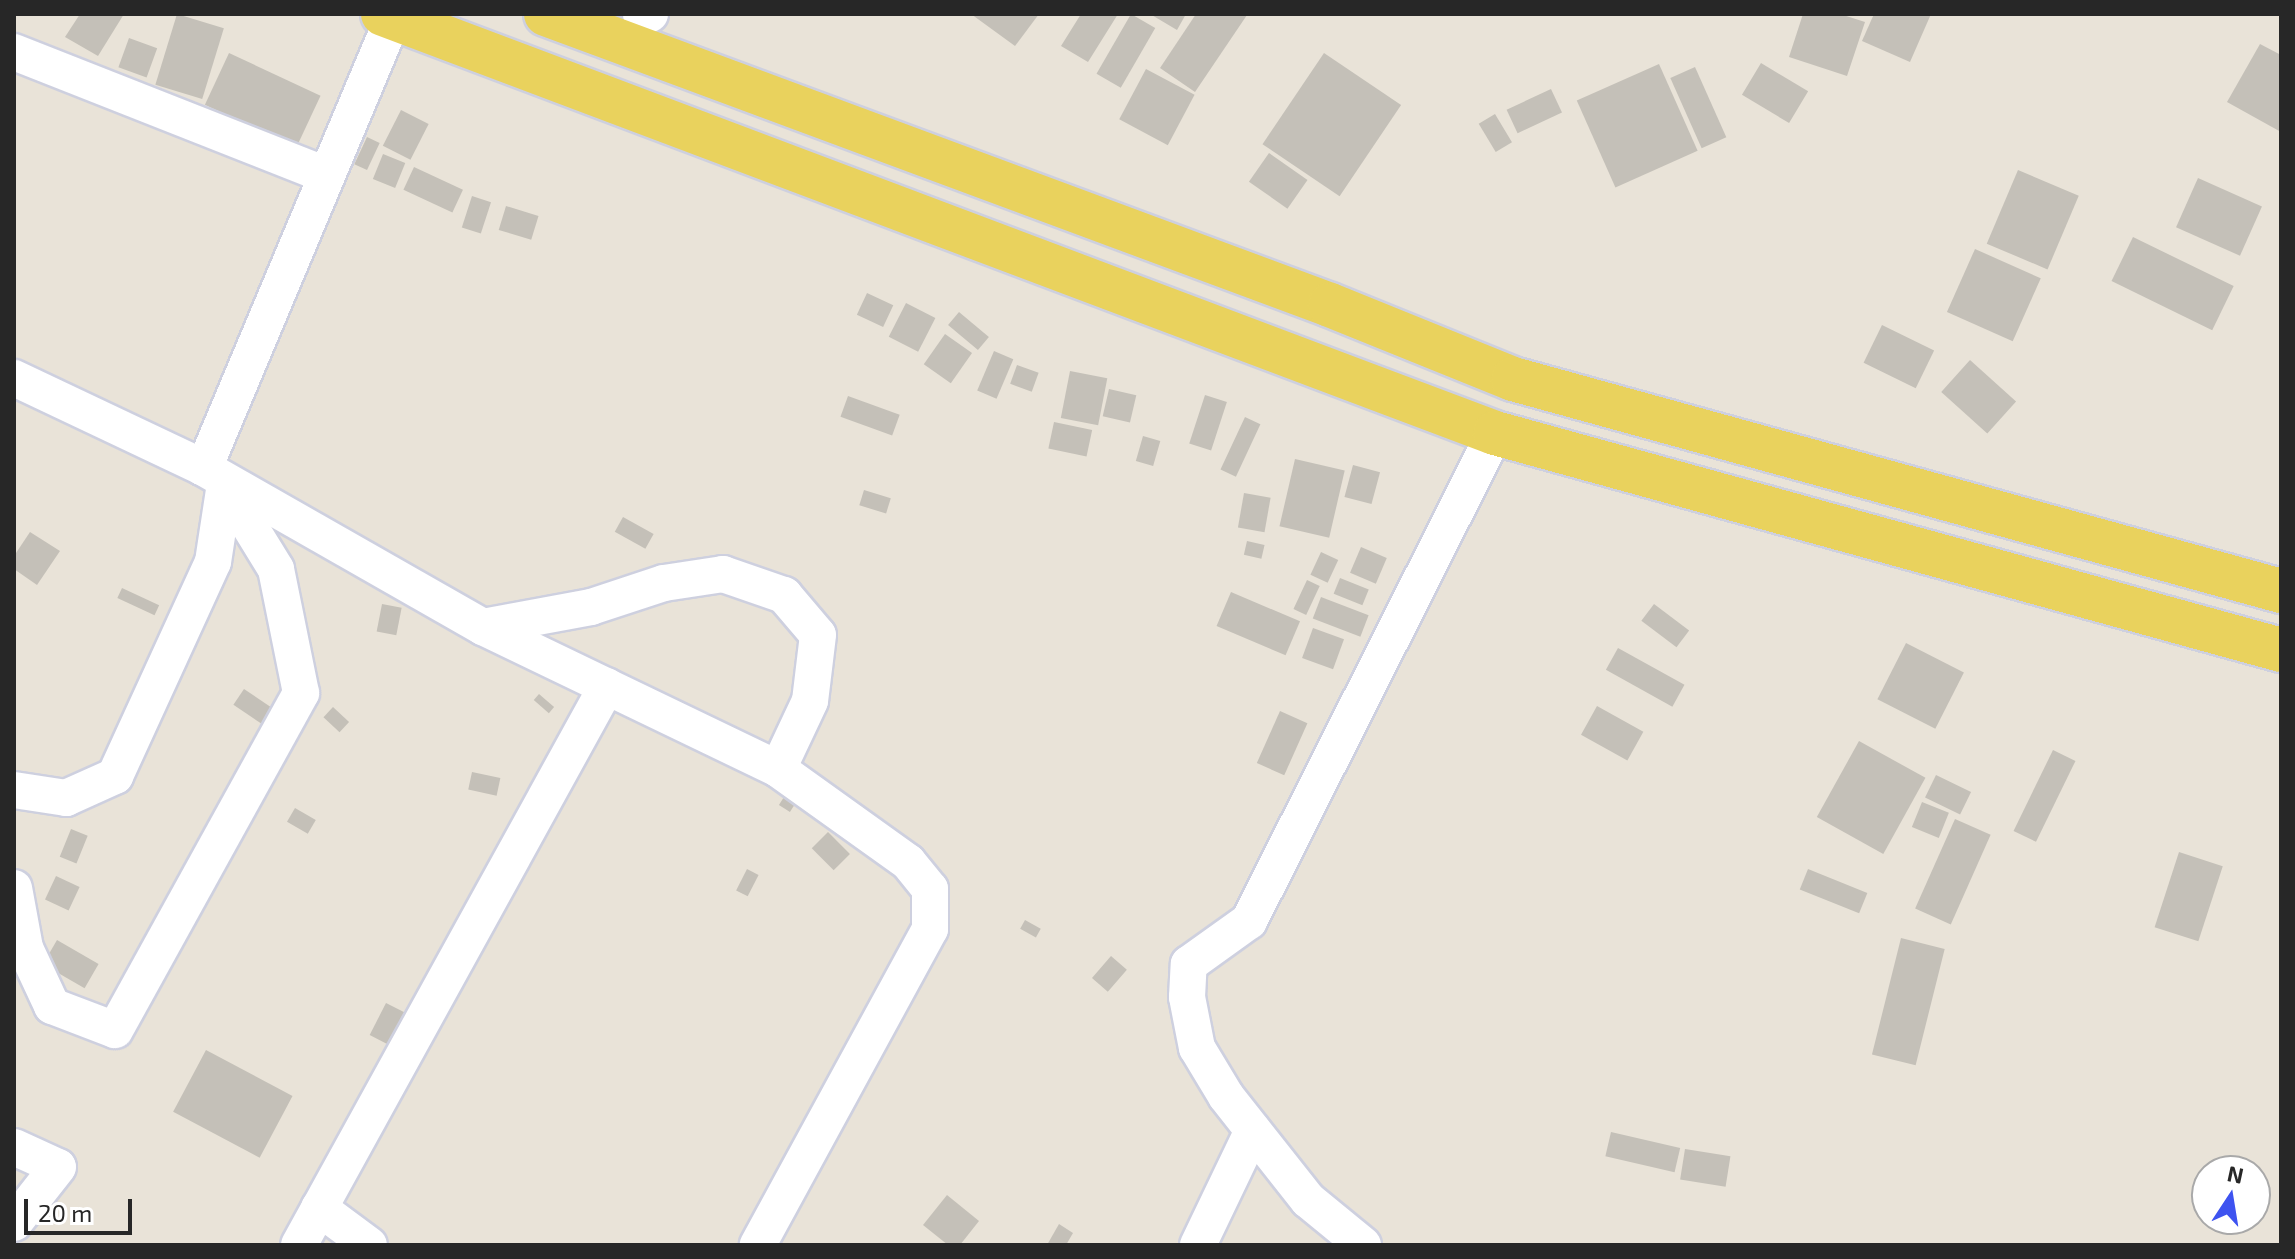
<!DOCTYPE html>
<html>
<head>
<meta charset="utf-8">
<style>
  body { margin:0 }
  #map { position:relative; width:2295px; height:1259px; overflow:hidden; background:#e9e3d8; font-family:"Exo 2",sans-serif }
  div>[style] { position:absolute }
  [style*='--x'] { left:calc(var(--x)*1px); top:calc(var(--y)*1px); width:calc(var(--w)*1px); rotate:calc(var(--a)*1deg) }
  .building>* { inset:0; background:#c4c0b8; transform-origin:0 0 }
  .roads { filter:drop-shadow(2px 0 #ced0df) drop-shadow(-2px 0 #ced0df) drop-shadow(0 2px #ced0df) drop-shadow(0 -2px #ced0df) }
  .street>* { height:36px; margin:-18px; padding:0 18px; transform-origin:18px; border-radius:18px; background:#fff }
  .primary>* { height:44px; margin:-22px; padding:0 22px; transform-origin:22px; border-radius:22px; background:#e9d25d }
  span { translate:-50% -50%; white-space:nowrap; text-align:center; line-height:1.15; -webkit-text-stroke:8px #fff; paint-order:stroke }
  .frame { position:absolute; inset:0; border:16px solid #272727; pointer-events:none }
  .north { position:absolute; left:2191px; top:1155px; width:80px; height:80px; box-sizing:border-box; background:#fff; border:2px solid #a9a9a9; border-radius:50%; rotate:12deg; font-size:22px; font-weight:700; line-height:32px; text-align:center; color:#272727 }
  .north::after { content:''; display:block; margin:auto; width:28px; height:36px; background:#3e53f0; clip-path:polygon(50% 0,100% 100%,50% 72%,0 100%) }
  .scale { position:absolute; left:24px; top:1199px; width:108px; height:36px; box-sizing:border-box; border:4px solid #272727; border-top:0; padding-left:10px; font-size:24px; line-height:28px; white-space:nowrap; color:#272727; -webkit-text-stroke:6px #fff; paint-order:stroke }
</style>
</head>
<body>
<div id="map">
  <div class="building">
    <i style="clip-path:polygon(80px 14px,124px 14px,98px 56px,65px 37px)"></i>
    <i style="left:177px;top:14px;width:49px;height:74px;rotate:17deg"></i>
    <i style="clip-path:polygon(971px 14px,1039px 14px,1015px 46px)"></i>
    <i style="clip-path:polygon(1081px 14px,1118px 14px,1088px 62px,1061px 46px)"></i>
    <i style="left:1131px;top:14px;width:28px;height:69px;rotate:30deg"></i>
    <i style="clip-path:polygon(1150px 14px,1186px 14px,1177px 30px)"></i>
    <i style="clip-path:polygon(1196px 14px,1247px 15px,1195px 92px,1160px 68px)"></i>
    <i style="clip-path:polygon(1803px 14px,1840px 14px,1865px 22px,1847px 76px,1789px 57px)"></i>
    <i style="clip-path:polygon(1874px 14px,1931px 14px,1910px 62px,1862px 41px)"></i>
    <i style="left:129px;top:38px;width:30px;height:31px;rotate:20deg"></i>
    <i style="clip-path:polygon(2260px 44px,2281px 55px,2281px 132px,2227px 102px)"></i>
    <i style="left:229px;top:53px;width:101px;height:57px;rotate:25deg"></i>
    <i style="left:1324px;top:53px;width:93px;height:110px;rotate:34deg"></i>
    <i style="left:1761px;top:63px;width:55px;height:37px;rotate:31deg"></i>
    <i style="left:1659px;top:64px;width:95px;height:90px;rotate:66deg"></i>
    <i style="left:1695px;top:67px;width:77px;height:27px;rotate:66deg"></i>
    <i style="left:1146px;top:69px;width:55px;height:57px;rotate:28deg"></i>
    <i style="left:1551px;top:89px;width:26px;height:49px;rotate:65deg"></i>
    <i style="left:401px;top:110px;width:31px;height:40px;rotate:27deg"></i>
    <i style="left:1495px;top:114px;width:33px;height:19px;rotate:59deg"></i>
    <i style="left:367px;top:137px;width:14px;height:30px;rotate:25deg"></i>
    <i style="left:1269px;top:153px;width:47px;height:35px;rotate:35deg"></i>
    <i style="left:383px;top:154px;width:24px;height:27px;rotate:22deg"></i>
    <i style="left:414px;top:167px;width:54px;height:25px;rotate:25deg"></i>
    <i style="left:2018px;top:170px;width:66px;height:80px;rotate:23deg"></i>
    <i style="left:2198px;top:178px;width:70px;height:54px;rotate:24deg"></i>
    <i style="left:472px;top:196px;width:20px;height:33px;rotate:18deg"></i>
    <i style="left:506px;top:206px;width:34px;height:25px;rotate:17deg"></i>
    <i style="left:2133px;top:237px;width:112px;height:49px;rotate:26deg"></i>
    <i style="left:1975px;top:249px;width:72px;height:69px;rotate:24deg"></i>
    <i style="left:867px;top:293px;width:29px;height:24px;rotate:25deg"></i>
    <i style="left:906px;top:303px;width:33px;height:38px;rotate:27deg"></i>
    <i style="left:959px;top:312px;width:39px;height:17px;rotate:40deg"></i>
    <i style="left:1882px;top:325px;width:58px;height:42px;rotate:26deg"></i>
    <i style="left:945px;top:334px;width:33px;height:37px;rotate:35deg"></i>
    <i style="left:994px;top:351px;width:21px;height:43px;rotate:23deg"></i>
    <i style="left:1970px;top:360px;width:62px;height:43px;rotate:42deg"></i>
    <i style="left:1017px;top:365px;width:23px;height:20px;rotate:20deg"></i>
    <i style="left:1070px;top:371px;width:38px;height:48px;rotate:11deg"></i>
    <i style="left:1109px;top:389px;width:28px;height:28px;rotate:13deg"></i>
    <i style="left:1205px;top:395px;width:23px;height:51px;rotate:18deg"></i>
    <i style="left:848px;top:396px;width:55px;height:22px;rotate:20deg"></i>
    <i style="left:1245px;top:417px;width:17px;height:58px;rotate:25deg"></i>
    <i style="left:1054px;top:422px;width:39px;height:27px;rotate:12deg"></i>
    <i style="left:1143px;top:436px;width:18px;height:26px;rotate:16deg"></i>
    <i style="left:1295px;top:459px;width:51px;height:69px;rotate:13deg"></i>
    <i style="left:1353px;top:465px;width:28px;height:33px;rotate:15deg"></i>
    <i style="left:864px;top:490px;width:28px;height:16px;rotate:17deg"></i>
    <i style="left:1244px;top:493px;width:27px;height:35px;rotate:10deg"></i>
    <i style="left:623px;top:517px;width:35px;height:17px;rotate:29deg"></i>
    <i style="clip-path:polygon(30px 532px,60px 551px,37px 585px,14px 569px,14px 556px)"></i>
    <i style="left:1247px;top:541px;width:18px;height:14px;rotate:13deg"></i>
    <i style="left:1361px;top:547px;width:28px;height:28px;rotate:23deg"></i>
    <i style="left:1321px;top:552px;width:19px;height:25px;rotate:25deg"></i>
    <i style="left:1340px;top:578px;width:31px;height:17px;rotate:22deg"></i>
    <i style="left:1307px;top:580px;width:14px;height:32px;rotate:25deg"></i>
    <i style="left:122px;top:588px;width:41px;height:11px;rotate:25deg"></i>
    <i style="left:1231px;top:592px;width:75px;height:37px;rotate:23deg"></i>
    <i style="left:1321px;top:597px;width:51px;height:23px;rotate:21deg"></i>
    <i style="left:382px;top:604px;width:20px;height:28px;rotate:11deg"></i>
    <i style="left:1654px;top:604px;width:44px;height:21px;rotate:37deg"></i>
    <i style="left:1313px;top:628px;width:33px;height:32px;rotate:20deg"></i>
    <i style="left:1906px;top:643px;width:65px;height:63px;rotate:27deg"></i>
    <i style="left:1618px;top:648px;width:76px;height:25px;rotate:29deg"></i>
    <i style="left:244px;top:689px;width:34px;height:19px;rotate:34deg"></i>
    <i style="left:539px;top:694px;width:20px;height:8px;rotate:41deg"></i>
    <i style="left:1597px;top:706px;width:53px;height:33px;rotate:29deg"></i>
    <i style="left:333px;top:707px;width:22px;height:14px;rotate:43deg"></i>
    <i style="left:1280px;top:711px;width:30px;height:57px;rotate:24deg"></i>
    <i style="left:1859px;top:741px;width:76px;height:87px;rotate:29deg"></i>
    <i style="left:2053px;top:750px;width:25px;height:90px;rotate:26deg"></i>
    <i style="left:472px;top:772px;width:29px;height:18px;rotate:12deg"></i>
    <i style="left:1936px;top:775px;width:39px;height:25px;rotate:26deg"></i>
    <i style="left:789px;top:789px;width:13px;height:19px;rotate:32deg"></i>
    <i style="left:1922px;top:802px;width:29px;height:27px;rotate:22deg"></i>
    <i style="left:295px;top:808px;width:24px;height:16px;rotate:30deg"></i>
    <i style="left:1955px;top:819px;width:39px;height:98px;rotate:24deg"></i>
    <i style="left:71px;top:829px;width:18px;height:30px;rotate:22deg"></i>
    <i style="left:828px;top:832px;width:31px;height:23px;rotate:45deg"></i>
    <i style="left:2179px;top:852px;width:46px;height:79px;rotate:18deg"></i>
    <i style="left:747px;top:869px;width:13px;height:24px;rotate:27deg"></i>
    <i style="left:1808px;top:869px;width:64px;height:22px;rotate:22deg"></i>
    <i style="left:56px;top:876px;width:26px;height:26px;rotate:25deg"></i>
    <i style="left:1025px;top:920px;width:18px;height:10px;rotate:29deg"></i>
    <i style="left:1901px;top:938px;width:45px;height:120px;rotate:14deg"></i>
    <i style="left:57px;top:940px;width:48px;height:28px;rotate:30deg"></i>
    <i style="left:1111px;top:956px;width:21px;height:29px;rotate:41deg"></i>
    <i style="left:386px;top:1003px;width:30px;height:36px;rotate:27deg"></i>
    <i style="left:206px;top:1050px;width:98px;height:70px;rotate:28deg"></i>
    <i style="left:1611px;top:1132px;width:71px;height:25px;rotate:13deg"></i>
    <i style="left:1685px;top:1149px;width:46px;height:31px;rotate:9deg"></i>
    <i style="clip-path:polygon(947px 1195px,979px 1221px,960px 1245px,948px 1245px,923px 1225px)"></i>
    <i style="clip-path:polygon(1059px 1224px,1073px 1233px,1066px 1245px,1047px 1245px)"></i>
  </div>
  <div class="roads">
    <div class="street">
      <i style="--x:641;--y:14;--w:9;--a:0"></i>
      <i style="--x:14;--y:52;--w:333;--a:21.5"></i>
      <i style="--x:14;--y:378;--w:210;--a:25.3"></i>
      <i style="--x:204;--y:468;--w:321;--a:29.7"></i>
      <i style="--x:483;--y:627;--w:327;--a:25.7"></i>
      <i style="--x:778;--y:769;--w:160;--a:35.6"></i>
      <i style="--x:908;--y:862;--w:35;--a:51"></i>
      <i style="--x:930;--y:889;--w:40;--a:90"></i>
      <i style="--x:930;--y:929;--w:360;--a:118.6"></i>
      <i style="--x:204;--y:468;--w:488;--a:-67.2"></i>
      <i style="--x:483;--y:627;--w:110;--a:-10.5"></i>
      <i style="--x:591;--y:607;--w:77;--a:-18.2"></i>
      <i style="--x:664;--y:583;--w:60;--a:-8.7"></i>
      <i style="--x:723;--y:574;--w:65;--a:19"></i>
      <i style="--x:784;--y:595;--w:52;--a:49.6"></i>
      <i style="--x:818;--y:635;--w:66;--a:96.9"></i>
      <i style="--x:810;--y:701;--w:75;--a:115.2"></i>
      <i style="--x:14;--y:790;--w:53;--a:8.7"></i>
      <i style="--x:66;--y:798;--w:54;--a:-24.2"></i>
      <i style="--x:115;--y:776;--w:235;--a:-65.4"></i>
      <i style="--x:213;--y:562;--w:79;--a:-81.3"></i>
      <i style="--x:14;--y:888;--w:61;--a:79.6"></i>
      <i style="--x:25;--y:948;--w:64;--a:65"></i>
      <i style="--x:52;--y:1006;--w:67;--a:20.9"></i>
      <i style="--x:115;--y:1030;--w:385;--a:-61.1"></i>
      <i style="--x:301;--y:693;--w:126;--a:-101.4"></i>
      <i style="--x:276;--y:569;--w:97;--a:-121.6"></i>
      <i style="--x:14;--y:1147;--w:48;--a:24.4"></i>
      <i style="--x:58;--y:1167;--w:71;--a:128.2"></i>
      <i style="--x:319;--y:1208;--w:62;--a:36.5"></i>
      <i style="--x:299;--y:1245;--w:638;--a:-61.15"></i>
      <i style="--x:1198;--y:1245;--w:127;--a:-64.4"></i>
      <i style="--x:1363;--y:1245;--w:71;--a:-140.7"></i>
      <i style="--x:1308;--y:1200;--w:132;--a:-128.3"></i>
      <i style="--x:1226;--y:1096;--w:56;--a:-121.1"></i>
      <i style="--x:1197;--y:1048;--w:52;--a:-101.1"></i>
      <i style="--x:1187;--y:997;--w:33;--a:-87"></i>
      <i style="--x:1189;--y:964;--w:74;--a:-35.6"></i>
      <i style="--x:1249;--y:921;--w:546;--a:-63.25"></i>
    </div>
    <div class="primary">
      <i style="--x:383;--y:14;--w:1188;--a:20.65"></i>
      <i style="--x:1495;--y:433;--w:815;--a:15.43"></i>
      <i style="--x:546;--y:14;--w:836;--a:20.36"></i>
      <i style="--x:1330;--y:305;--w:197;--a:22"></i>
      <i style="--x:1513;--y:379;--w:797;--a:15.43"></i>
    </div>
  </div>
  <div class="frame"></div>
  <div class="north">N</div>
  <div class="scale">20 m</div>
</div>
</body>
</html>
